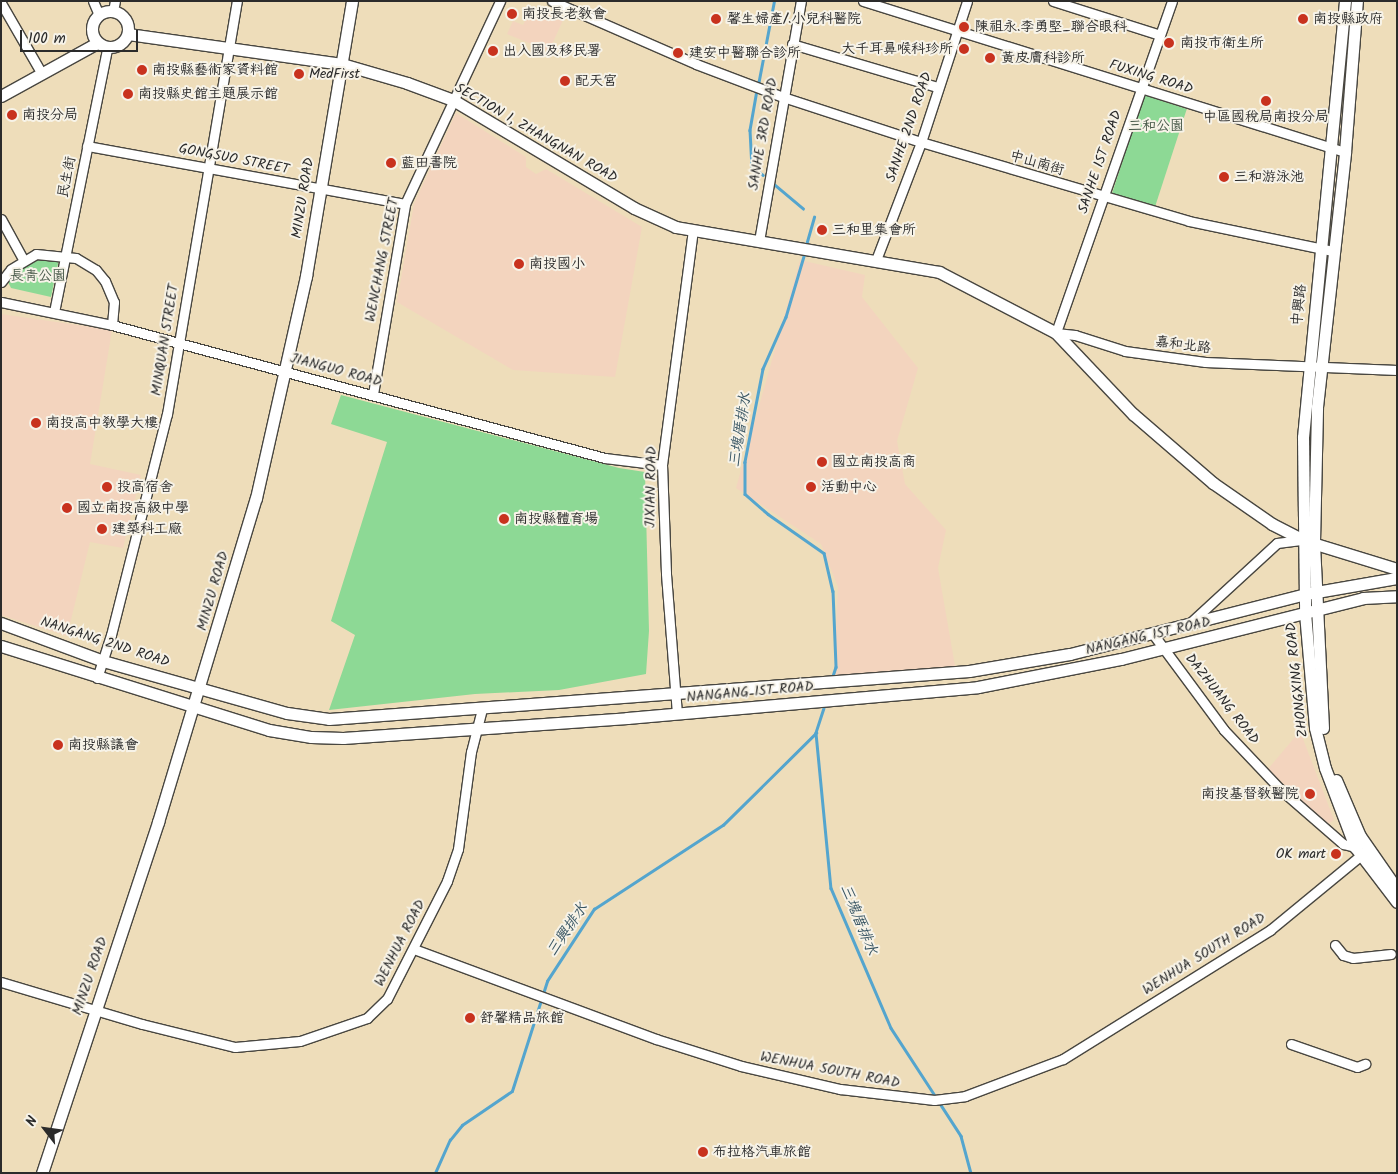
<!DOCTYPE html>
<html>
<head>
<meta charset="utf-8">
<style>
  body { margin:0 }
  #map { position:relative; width:1398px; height:1174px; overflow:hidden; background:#eeddba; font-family:Kalam,"LXGW WenKai TC",sans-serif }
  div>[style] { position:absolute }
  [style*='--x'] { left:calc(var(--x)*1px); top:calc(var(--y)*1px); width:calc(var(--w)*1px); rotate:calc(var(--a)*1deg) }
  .built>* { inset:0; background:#f3d4be }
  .green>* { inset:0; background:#8dd995; transform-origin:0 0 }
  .stream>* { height:2.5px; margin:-1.25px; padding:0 1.25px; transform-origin:1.25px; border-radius:1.25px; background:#54a5ce }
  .roads { filter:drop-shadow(1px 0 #484640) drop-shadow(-1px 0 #484640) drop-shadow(0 1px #484640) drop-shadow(0 -1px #484640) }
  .minor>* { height:9px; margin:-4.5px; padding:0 4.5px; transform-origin:4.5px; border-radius:4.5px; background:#fff }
  .major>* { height:11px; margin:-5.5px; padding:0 5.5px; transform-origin:5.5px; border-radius:5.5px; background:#fff }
  .major>.ring { margin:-5.5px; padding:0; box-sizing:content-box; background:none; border:11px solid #fff; border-radius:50% }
  .dots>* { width:14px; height:14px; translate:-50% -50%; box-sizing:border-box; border:2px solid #f7f3e8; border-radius:50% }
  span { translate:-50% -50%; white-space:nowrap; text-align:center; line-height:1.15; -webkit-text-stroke:4px #f7f3e8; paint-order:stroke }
  .poi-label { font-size:14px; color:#2b2b2b }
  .left { translate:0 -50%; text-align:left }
  .right { translate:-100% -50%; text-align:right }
  .street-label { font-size:14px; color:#2b2b2b }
  .park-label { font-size:14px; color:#445646 }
  .water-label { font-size:15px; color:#395664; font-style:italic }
  .frame { position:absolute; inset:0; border:2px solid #2b2b2b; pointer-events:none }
  .north { position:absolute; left:20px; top:1104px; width:50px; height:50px; -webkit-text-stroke:4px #f7f3e8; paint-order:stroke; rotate:300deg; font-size:14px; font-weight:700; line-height:20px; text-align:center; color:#2b2b2b }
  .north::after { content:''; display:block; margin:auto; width:18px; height:22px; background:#2b2b2b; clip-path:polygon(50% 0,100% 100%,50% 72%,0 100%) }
  .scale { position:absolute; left:20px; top:30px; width:118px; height:22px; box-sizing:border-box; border:2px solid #2b2b2b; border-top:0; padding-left:6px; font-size:15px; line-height:18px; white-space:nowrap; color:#2b2b2b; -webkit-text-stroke:4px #f7f3e8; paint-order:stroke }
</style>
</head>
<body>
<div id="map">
  <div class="built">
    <i style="clip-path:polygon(532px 7px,564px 18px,549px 51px,507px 34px,513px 21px,523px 25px)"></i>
    <i style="clip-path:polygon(456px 113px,526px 157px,526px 167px,536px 174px,546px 169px,642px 227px,615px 377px,513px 370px,397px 302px,414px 204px)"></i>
    <i style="clip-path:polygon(800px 260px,865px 275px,862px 297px,918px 368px,897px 441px,905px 484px,946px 530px,938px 568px,955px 666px,834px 676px,838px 587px,821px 544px,736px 488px)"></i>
    <i style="clip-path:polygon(1px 314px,112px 330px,90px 464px,141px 475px,123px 548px,90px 542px,67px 636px,1px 615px)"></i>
    <i style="clip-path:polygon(1300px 731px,1334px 820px,1326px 825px,1268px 769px)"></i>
  </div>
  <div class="green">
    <i style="left:1144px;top:95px;width:45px;height:107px;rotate:18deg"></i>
    <i style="clip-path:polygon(39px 256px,59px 259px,51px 297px,11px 288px,8px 282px,11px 274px)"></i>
    <i style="clip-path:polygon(341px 395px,619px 468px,645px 472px,649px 631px,646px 674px,559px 690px,475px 694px,329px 710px,355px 635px,331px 621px,387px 442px,331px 424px)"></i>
  </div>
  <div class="stream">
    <i style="--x:758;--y:85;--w:86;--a:-79.2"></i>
    <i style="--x:757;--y:90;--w:41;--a:99.9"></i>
    <i style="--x:750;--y:130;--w:36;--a:87"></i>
    <i style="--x:752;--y:166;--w:14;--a:39"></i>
    <i style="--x:774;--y:184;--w:38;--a:40"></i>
    <i style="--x:806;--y:245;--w:29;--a:-74"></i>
    <i style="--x:805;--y:253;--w:67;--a:106.5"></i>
    <i style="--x:786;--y:317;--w:57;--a:113.9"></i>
    <i style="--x:763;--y:369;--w:95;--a:101"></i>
    <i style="--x:745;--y:462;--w:32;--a:90"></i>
    <i style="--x:745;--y:494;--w:30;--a:41"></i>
    <i style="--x:768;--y:514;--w:68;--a:34.9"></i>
    <i style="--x:824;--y:553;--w:39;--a:77"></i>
    <i style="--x:833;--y:591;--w:76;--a:87.7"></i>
    <i style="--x:836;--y:667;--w:9;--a:108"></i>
    <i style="--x:824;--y:708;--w:26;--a:108"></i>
    <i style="--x:816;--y:733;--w:156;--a:84.5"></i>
    <i style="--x:831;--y:888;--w:152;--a:66.8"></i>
    <i style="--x:891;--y:1028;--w:79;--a:56.9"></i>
    <i style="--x:941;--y:1105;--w:37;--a:57"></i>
    <i style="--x:961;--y:1136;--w:38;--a:75"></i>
    <i style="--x:435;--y:1173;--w:36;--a:-66"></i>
    <i style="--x:450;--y:1140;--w:19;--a:-51"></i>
    <i style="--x:462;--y:1125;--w:60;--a:-34.2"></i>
    <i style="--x:512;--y:1091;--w:115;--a:-72.3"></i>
    <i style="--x:547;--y:981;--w:86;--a:-56.9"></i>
    <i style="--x:594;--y:909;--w:154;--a:-33.1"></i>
    <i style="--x:723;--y:825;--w:131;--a:-44.7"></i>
  </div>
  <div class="roads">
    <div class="minor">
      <i style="--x:93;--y:1;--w:15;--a:67"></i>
      <i style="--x:552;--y:1;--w:157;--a:23.6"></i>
      <i style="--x:696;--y:64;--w:93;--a:20.8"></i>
      <i style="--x:783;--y:97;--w:145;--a:18.1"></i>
      <i style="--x:921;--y:142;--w:279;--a:16.4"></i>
      <i style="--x:1189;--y:221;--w:146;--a:11.8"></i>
      <i style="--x:863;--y:1;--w:505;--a:17.39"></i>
      <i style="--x:1053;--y:1;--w:112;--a:17.6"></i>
      <i style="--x:1172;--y:1;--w:352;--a:109.3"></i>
      <i style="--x:1056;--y:333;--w:19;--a:6"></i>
      <i style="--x:1075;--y:335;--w:52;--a:17.7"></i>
      <i style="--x:1125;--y:351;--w:81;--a:7.8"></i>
      <i style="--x:1205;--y:362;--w:192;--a:2.4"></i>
      <i style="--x:1;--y:3;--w:82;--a:60"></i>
      <i style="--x:113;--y:11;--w:10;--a:-79"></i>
      <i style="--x:792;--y:44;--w:151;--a:16.5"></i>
      <i style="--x:87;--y:146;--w:323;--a:10.3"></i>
      <i style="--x:1;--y:219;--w:46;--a:61.2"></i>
      <i style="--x:759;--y:241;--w:244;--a:-80.1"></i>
      <i style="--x:876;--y:260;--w:126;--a:-69.1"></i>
      <i style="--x:921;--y:142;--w:148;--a:-71.9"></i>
      <i style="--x:1;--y:282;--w:16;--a:-52"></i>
      <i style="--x:11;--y:269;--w:29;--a:-31"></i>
      <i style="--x:36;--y:254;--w:40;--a:5.7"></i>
      <i style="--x:76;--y:258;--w:23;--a:31"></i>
      <i style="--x:96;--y:270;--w:14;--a:51"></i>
      <i style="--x:105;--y:281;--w:23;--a:67"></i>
      <i style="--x:114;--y:302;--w:23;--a:95"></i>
      <i style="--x:1;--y:302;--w:113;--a:11.7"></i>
      <i style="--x:112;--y:325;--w:511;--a:15.1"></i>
      <i style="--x:605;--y:458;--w:57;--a:7"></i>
      <i style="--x:54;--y:312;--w:269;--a:-78.6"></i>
      <i style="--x:373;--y:394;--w:193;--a:-80.4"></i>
      <i style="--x:405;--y:204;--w:224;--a:-64.9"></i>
      <i style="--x:1190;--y:623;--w:118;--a:-42.6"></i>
      <i style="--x:1277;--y:543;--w:26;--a:-7"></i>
      <i style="--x:1153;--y:634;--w:119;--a:53.5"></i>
      <i style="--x:1224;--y:730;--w:81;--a:46.5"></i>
      <i style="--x:1280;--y:789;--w:84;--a:41.1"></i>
      <i style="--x:1343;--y:844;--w:12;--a:14"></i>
      <i style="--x:1355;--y:847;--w:4;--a:-63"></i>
      <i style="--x:97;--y:678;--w:45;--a:-72"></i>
      <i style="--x:111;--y:635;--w:228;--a:-75.8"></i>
      <i style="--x:167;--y:414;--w:419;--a:-80.4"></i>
      <i style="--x:677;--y:714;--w:141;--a:-94.5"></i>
      <i style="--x:666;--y:573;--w:108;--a:-92.1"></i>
      <i style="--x:662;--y:465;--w:236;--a:-82.5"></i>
      <i style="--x:1335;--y:945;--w:13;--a:51"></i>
      <i style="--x:1343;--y:955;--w:10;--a:17"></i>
      <i style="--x:1353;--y:958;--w:38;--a:-6"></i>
      <i style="--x:414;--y:949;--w:258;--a:20.4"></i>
      <i style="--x:656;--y:1039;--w:89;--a:17.6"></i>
      <i style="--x:741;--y:1066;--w:102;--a:13.1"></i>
      <i style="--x:840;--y:1089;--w:95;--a:6.7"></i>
      <i style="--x:934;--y:1100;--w:31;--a:-7"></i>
      <i style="--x:965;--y:1096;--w:105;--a:-20.7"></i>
      <i style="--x:1063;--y:1059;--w:244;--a:-31.9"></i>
      <i style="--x:1270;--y:930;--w:123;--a:-39.4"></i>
      <i style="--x:1;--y:982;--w:147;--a:16.6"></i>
      <i style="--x:142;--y:1024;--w:96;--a:13.9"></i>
      <i style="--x:235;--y:1047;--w:65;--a:-5.3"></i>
      <i style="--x:300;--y:1041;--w:71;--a:-18.9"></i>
      <i style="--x:367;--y:1018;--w:28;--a:-44"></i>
      <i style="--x:387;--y:999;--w:132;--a:-63"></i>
      <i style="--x:447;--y:881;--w:34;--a:-71"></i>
      <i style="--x:458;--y:849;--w:98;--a:-82.4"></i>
      <i style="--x:471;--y:752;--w:44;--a:-75.7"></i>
      <i style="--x:1291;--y:1044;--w:70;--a:19.2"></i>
      <i style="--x:1357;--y:1067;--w:9;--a:-21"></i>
    </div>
    <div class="major">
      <i style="--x:1345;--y:1;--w:438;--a:95.5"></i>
      <i style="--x:1303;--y:437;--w:176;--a:89.3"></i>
      <i style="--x:1305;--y:613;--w:115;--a:85"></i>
      <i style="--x:1315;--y:728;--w:41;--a:76"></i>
      <i style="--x:1325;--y:768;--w:85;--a:69.2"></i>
      <i style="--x:1355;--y:847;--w:69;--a:52.6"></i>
      <i class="ring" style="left:92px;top:11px;width:25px;height:25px"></i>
      <i style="--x:128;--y:34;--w:216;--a:8"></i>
      <i style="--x:342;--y:64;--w:68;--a:16.3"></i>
      <i style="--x:407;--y:83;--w:49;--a:20.3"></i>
      <i style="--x:453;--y:100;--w:211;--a:30.8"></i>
      <i style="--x:634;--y:208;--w:46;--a:24.3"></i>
      <i style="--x:676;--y:227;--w:267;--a:9.7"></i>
      <i style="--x:939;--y:272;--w:132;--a:27.5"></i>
      <i style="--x:1056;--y:333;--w:112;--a:46.5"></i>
      <i style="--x:1133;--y:414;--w:106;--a:40.8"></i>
      <i style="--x:1213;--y:483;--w:72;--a:34.8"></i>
      <i style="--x:1272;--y:524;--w:35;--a:27"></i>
      <i style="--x:1303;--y:540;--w:98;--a:17.1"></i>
      <i style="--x:1;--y:96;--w:110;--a:-28.9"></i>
      <i style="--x:1;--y:623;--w:109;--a:20.4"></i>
      <i style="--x:103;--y:661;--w:191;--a:15.8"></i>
      <i style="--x:287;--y:713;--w:42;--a:8.1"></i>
      <i style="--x:329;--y:719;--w:642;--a:-4.29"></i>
      <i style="--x:969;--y:671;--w:102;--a:-9.6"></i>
      <i style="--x:1070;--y:654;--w:243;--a:-14.3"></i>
      <i style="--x:1305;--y:594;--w:93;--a:-9.9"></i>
      <i style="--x:1;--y:646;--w:281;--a:17.4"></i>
      <i style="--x:269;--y:730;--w:43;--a:9.5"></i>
      <i style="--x:311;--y:737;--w:32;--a:2"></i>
      <i style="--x:343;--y:738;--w:285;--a:-4"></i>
      <i style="--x:627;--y:718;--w:352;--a:-5"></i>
      <i style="--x:978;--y:687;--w:146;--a:-11.1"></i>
      <i style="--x:1121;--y:659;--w:250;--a:-14.1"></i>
      <i style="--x:1363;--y:598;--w:34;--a:-3"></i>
      <i style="--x:1323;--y:728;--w:186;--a:-92.8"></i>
      <i style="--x:1314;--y:542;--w:135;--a:-88.7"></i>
      <i style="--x:1317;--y:407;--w:257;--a:-83.7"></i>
      <i style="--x:1345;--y:152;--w:151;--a:-85.5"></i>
      <i style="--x:1336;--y:780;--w:61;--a:66.8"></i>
      <i style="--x:1360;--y:836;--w:65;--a:55.1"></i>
      <i style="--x:42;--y:1173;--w:370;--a:-71.7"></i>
      <i style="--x:158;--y:822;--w:338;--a:-73.2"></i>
      <i style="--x:256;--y:498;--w:228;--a:-77.3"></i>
      <i style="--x:306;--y:276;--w:279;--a:-80.5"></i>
    </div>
  </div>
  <div class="dots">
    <i style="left:512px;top:14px;background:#c8321e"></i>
    <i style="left:716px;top:19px;background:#c8321e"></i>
    <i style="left:1303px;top:19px;background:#c8321e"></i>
    <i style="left:964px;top:27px;background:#c8321e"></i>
    <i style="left:1169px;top:43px;background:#c8321e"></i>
    <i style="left:964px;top:49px;background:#c8321e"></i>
    <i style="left:493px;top:51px;background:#c8321e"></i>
    <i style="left:678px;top:53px;background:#c8321e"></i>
    <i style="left:990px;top:58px;background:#c8321e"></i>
    <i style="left:142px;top:70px;background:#c8321e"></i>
    <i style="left:299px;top:74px;background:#c8321e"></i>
    <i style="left:565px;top:81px;background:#c8321e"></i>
    <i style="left:128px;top:94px;background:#c8321e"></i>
    <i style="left:1266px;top:101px;background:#c8321e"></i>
    <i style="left:12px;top:115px;background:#c8321e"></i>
    <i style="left:391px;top:163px;background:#c8321e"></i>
    <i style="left:1224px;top:177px;background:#c8321e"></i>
    <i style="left:822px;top:230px;background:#c8321e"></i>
    <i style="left:519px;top:264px;background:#c8321e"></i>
    <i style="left:36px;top:423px;background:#c8321e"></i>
    <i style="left:822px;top:462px;background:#c8321e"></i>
    <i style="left:107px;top:487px;background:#c8321e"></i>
    <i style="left:811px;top:487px;background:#c8321e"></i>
    <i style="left:67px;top:508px;background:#c8321e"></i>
    <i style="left:504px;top:519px;background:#c8321e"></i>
    <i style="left:102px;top:529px;background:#c8321e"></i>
    <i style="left:58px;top:745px;background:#c8321e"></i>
    <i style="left:1310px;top:794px;background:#c8321e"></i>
    <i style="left:1336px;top:854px;background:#c8321e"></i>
    <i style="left:470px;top:1018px;background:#c8321e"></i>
    <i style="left:703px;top:1152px;background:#c8321e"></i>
  </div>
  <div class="poi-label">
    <span class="left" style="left:522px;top:14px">南投長老教會</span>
    <span class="left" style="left:727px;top:19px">馨生婦產/.小兒科醫院</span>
    <span class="left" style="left:1313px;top:19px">南投縣政府</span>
    <span class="left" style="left:975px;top:27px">陳祖永.李勇堅_聯合眼科</span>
    <span class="left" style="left:1180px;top:43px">南投市衛生所</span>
    <span class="right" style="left:953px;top:49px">大千耳鼻喉科珍所</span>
    <span class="left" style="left:503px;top:51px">出入國及移民署</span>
    <span class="left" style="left:689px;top:53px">建安中醫聯合診所</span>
    <span class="left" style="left:1001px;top:58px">黃皮膚科診所</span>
    <span class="left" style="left:152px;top:70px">南投縣藝術家資料館</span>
    <span class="left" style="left:309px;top:74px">MedFirst</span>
    <span class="left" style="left:575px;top:81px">配天宮</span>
    <span class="left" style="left:138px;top:94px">南投縣史館主題展示館</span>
    <span class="left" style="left:22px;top:115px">南投分局</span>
    <span style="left:1266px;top:117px">中區國稅局南投分局</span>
    <span class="left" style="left:401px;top:163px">藍田書院</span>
    <span class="left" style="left:1234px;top:177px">三和游泳池</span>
    <span class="left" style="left:832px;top:230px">三和里集會所</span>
    <span class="left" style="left:529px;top:264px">南投國小</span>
    <span class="left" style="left:46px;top:423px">南投高中教學大樓</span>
    <span class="left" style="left:832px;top:462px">國立南投高商</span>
    <span class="left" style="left:117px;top:487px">投高宿舍</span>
    <span class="left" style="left:821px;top:487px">活動中心</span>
    <span class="left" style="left:77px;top:508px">國立南投高級中學</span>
    <span class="left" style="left:514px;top:519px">南投縣體育場</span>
    <span class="left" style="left:112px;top:529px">建築科工廠</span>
    <span class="left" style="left:68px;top:745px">南投縣議會</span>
    <span class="right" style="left:1299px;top:794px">南投基督教醫院</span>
    <span class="right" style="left:1326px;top:854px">OK mart</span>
    <span class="left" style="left:480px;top:1018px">舒馨精品旅館</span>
    <span class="left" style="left:713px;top:1152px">布拉格汽車旅館</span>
  </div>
  <div class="street-label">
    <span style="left:1151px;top:77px;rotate:17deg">FUXING ROAD</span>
    <span style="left:909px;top:127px;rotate:-71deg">SANHE 2ND ROAD</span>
    <span style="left:536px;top:133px;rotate:30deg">SECTION 1, ZHANGNAN ROAD</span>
    <span style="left:763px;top:134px;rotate:-80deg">SANHE 3RD ROAD</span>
    <span style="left:234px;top:159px;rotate:11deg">GONGSUO STREET</span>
    <span style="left:1100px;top:162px;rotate:-71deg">SANHE 1ST ROAD</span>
    <span style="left:1037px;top:163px;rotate:16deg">中山南街</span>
    <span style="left:67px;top:177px;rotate:-79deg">民生街</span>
    <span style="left:303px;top:198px;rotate:-81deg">MINZU ROAD</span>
    <span style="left:382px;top:260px;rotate:-79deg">WENCHANG STREET</span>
    <span style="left:1299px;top:305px;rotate:-84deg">中興路</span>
    <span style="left:165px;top:340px;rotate:-81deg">MINQUAN STREET</span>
    <span style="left:1183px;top:345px;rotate:7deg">嘉和北路</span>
    <span style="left:336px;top:370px;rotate:15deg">JIANGUO ROAD</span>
    <span style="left:651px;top:487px;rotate:-89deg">JIXIAN ROAD</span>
    <span style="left:213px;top:591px;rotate:-74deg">MINZU ROAD</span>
    <span style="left:1148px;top:636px;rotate:-13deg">NANGANG 1ST ROAD</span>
    <span style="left:105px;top:642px;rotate:18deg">NANGANG 2ND ROAD</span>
    <span style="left:1297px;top:680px;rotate:-96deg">ZHONGXING ROAD</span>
    <span style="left:750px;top:692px;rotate:-5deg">NANGANG 1ST ROAD</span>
    <span style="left:1222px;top:699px;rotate:52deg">DAZHUANG ROAD</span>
    <span style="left:400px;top:943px;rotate:-63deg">WENHUA ROAD</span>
    <span style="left:1204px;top:954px;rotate:-32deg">WENHUA SOUTH ROAD</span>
    <span style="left:90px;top:976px;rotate:-71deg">MINZU ROAD</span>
    <span style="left:830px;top:1070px;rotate:11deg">WENHUA SOUTH ROAD</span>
  </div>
  <div class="park-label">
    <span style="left:1156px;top:126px">三和公園</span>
    <span style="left:38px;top:276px">長青公園</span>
  </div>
  <div class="water-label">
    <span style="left:741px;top:430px;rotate:-81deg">三塊厝排水</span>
    <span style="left:858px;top:920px;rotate:68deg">三塊厝排水</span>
    <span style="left:568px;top:930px;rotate:-56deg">三興排水</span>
  </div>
  <div class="frame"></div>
  <div class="north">N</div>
  <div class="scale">100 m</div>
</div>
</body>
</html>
